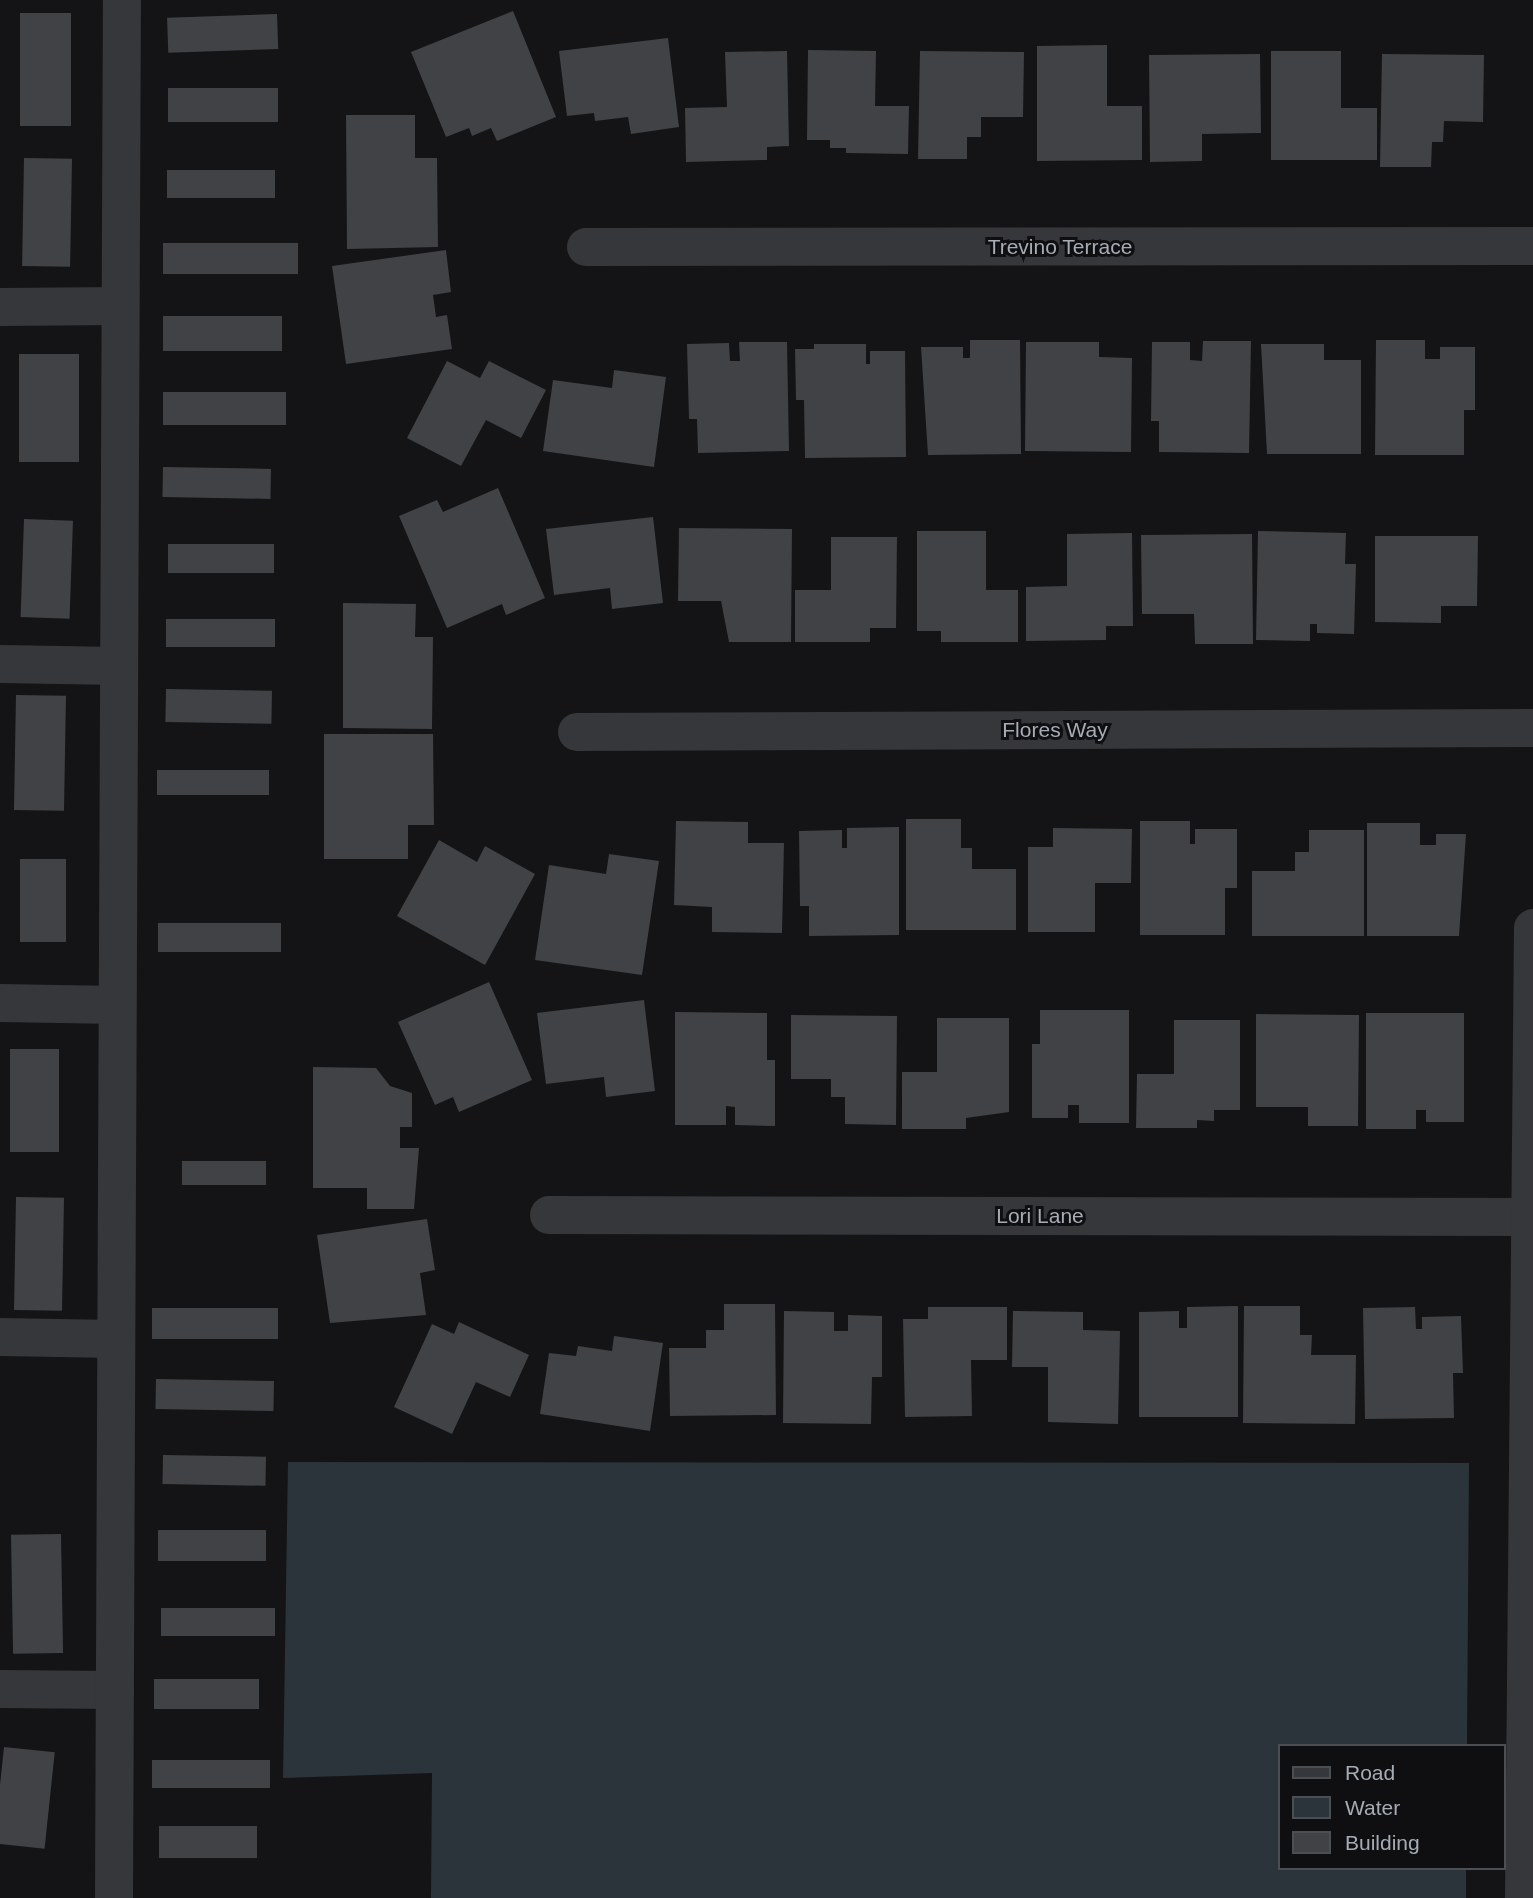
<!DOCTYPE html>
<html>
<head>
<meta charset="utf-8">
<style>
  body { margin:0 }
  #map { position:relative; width:1533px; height:1898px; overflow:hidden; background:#141416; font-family:Arial,sans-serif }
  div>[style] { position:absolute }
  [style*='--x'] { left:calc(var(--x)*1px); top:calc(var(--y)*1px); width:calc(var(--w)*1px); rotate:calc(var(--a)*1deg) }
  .water>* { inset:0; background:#2b343a }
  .building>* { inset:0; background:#404246; transform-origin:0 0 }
  .minor>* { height:38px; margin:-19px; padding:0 19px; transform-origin:19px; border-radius:19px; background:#35373b }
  span { translate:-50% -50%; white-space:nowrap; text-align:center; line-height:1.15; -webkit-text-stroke:6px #0f0f11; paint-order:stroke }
  .street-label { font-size:21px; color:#a6acb6 }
  .legend { position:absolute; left:1278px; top:1744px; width:228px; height:126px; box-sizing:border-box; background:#0f0f11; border:2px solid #4b4e53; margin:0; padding:9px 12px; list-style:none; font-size:21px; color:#a6acb6 }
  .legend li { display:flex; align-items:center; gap:14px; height:35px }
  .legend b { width:35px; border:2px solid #4b4e53 }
</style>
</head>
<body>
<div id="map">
  <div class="water">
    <i style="clip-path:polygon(288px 1462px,1469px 1463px,1467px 1746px,1279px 1746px,1279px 1868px,1466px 1868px,1466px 1898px,431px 1898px,432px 1773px,283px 1778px)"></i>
  </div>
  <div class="building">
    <i style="clip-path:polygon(513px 11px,556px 117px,497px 141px,491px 128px,472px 136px,469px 128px,446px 137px,411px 52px)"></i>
    <i style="left:20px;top:13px;width:51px;height:113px"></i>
    <i style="left:277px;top:14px;width:35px;height:110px;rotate:88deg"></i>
    <i style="clip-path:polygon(668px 38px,679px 127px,631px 134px,628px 117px,595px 121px,594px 113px,567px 116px,559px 51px)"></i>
    <i style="clip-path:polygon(1107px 45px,1107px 106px,1142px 106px,1142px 160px,1037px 161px,1037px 46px)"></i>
    <i style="clip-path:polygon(808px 50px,876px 51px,875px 106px,909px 106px,908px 154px,846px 153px,846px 148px,830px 148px,830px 140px,807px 140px)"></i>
    <i style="clip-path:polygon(787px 51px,789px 146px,767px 147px,767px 160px,686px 162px,685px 108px,727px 107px,725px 52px)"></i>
    <i style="clip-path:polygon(920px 51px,1024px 52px,1023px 117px,981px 117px,981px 137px,967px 137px,967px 159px,918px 159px)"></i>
    <i style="clip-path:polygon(1271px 51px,1341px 51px,1341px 108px,1377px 108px,1377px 160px,1271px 160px)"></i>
    <i style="clip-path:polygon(1260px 54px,1261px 133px,1202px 134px,1202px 161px,1150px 162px,1149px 55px)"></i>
    <i style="clip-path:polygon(1382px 54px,1484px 55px,1483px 122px,1444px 121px,1443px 142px,1432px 142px,1431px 167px,1380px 167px)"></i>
    <i style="left:278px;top:88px;width:34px;height:110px;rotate:90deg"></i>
    <i style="clip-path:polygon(346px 115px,415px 115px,415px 158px,437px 158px,438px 247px,347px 249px)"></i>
    <i style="left:24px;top:158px;width:48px;height:108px;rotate:1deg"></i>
    <i style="left:167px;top:170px;width:108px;height:28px"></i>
    <i style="left:163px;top:243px;width:135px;height:31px"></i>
    <i style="clip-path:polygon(446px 250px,451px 292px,433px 295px,436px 317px,447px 315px,452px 349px,346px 364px,332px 266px)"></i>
    <i style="left:163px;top:316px;width:119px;height:35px"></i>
    <i style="clip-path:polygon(970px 340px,1020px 340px,1021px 454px,928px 455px,921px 347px,963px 347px,963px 358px,970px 358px)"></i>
    <i style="clip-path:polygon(1376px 340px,1425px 340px,1425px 359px,1440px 359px,1440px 347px,1475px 347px,1475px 410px,1464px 410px,1464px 455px,1375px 455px)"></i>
    <i style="clip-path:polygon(1203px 341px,1251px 341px,1249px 453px,1159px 452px,1159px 421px,1151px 421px,1152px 342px,1190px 342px,1190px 360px,1202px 361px)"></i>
    <i style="clip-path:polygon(739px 342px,787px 342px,789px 451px,698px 453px,697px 419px,689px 419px,687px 344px,729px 343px,730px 361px,740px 361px)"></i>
    <i style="clip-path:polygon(1026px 342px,1099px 342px,1099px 357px,1132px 358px,1131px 452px,1025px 451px)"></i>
    <i style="clip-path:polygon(814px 344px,866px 344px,866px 364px,870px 364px,870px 351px,905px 351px,906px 457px,805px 458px,804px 400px,796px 400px,795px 349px,814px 349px)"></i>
    <i style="clip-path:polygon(1261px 344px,1324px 344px,1324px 360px,1361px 360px,1361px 454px,1267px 454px)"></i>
    <i style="left:19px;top:354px;width:60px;height:108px"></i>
    <i style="clip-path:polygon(447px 361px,480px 378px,489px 361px,546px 390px,521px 438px,486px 420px,461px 466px,407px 438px)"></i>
    <i style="clip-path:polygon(614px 370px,666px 377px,654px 467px,543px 451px,553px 380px,612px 388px)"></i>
    <i style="left:286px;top:392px;width:33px;height:123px;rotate:90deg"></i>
    <i style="left:163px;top:467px;width:108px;height:30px;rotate:1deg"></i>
    <i style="clip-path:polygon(498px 488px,545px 598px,506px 615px,502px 604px,447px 628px,399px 516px,437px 500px,443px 512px)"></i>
    <i style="clip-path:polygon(653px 517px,663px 603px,612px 609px,610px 588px,554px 595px,546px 529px)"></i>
    <i style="left:24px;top:519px;width:49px;height:98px;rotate:2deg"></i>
    <i style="clip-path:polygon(679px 528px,792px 529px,791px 642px,729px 642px,721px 601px,678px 601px)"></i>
    <i style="clip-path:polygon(917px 531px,986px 531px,986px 590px,1018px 590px,1018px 642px,941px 642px,941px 631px,917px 631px)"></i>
    <i style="clip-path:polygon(1258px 531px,1346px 533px,1345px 564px,1356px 564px,1354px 634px,1317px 633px,1317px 624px,1310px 624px,1310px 641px,1256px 640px)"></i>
    <i style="clip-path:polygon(1132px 533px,1133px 626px,1106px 626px,1106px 640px,1026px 641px,1026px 587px,1067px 586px,1067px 534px)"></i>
    <i style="clip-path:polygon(1252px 534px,1253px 644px,1195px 644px,1194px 614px,1142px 614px,1141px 535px)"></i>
    <i style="clip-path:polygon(1375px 536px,1478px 536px,1477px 606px,1441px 606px,1441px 623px,1375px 622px)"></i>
    <i style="clip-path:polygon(831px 537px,897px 537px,896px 628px,870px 628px,870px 642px,795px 642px,795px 590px,831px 590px)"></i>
    <i style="left:274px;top:544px;width:29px;height:106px;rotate:90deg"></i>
    <i style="clip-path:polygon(343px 603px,416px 604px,415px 637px,433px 637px,432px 729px,343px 728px)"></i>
    <i style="left:275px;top:619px;width:28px;height:109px;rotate:90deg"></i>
    <i style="left:166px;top:689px;width:106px;height:33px;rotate:1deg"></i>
    <i style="left:16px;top:695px;width:50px;height:115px;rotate:1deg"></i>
    <i style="clip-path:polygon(324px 734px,433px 734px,434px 825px,408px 825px,408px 859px,324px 859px)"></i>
    <i style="left:269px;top:770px;width:25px;height:112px;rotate:90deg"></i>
    <i style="clip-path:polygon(906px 819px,961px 819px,961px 848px,972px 848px,972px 869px,1016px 869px,1016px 930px,906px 930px)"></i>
    <i style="clip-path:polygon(676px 821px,748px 822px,748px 843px,784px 843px,782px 933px,712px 932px,712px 907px,674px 905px)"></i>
    <i style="clip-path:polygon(1140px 821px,1190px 821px,1190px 844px,1195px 844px,1195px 829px,1237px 829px,1237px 888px,1225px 888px,1225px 935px,1140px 935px)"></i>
    <i style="clip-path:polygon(1367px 823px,1420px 823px,1420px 845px,1436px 845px,1436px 834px,1466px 834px,1459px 936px,1367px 936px)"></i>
    <i style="clip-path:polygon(899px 827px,899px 935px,809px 936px,809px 906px,800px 906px,799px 831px,842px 830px,842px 848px,847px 848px,847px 828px)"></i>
    <i style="clip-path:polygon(1053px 828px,1132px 829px,1131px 883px,1095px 883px,1095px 932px,1028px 932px,1028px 847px,1053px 847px)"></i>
    <i style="clip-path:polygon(1309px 830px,1364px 830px,1364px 936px,1252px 936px,1252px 871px,1295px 871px,1295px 852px,1309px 852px)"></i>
    <i style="clip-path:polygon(439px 840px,477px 862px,485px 846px,535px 874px,485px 965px,397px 916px)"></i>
    <i style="clip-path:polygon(609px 854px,659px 861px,642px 975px,535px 960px,549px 865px,606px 874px)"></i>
    <i style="left:20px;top:859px;width:46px;height:83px"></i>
    <i style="left:158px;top:923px;width:123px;height:29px"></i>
    <i style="clip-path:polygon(489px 982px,532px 1080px,459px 1112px,453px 1097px,435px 1105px,398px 1022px)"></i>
    <i style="clip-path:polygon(644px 1000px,655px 1091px,606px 1097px,604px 1077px,546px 1084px,537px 1013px)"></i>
    <i style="clip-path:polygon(1040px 1010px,1129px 1010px,1129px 1123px,1079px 1123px,1079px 1105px,1068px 1105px,1068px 1118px,1032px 1118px,1032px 1044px,1040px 1044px)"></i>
    <i style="clip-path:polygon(675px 1012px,767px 1013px,767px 1060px,775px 1060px,775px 1126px,735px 1125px,735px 1107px,726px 1106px,726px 1125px,675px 1125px)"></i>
    <i style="clip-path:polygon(1366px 1013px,1464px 1013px,1464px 1122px,1426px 1122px,1426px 1110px,1416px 1110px,1416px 1129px,1366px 1129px)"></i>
    <i style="clip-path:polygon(1256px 1014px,1359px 1015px,1358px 1126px,1308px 1126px,1308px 1107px,1256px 1107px)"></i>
    <i style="clip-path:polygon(791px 1015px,897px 1016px,896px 1125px,845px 1124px,845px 1097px,831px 1097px,831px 1079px,791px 1079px)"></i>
    <i style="clip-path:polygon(937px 1018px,1009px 1018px,1009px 1112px,966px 1118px,966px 1129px,902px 1129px,902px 1072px,937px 1072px)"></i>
    <i style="clip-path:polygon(1174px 1020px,1240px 1020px,1240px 1110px,1214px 1110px,1214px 1121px,1197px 1120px,1197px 1128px,1136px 1128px,1137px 1074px,1174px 1074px)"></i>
    <i style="left:10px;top:1049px;width:49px;height:103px"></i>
    <i style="clip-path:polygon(313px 1067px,376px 1068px,390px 1086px,412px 1093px,412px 1127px,400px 1127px,400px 1148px,419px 1148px,414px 1209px,367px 1209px,367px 1188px,313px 1188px)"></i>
    <i style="left:266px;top:1161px;width:24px;height:84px;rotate:90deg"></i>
    <i style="left:16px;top:1197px;width:48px;height:113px;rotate:1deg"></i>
    <i style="clip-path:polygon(427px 1219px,435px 1270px,420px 1273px,426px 1315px,330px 1323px,317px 1235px)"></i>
    <i style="clip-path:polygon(724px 1304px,775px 1304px,776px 1415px,670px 1416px,669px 1348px,706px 1348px,706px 1330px,724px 1330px)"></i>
    <i style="clip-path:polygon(1238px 1306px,1238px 1417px,1139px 1417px,1139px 1312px,1179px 1311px,1179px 1328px,1187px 1328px,1187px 1307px)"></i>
    <i style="clip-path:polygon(1244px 1306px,1300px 1306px,1300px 1335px,1312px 1335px,1311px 1355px,1356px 1355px,1355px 1424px,1243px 1423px)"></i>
    <i style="clip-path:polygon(928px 1307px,1007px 1307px,1007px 1360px,971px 1360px,972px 1416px,905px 1417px,903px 1319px,928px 1319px)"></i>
    <i style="clip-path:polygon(1415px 1307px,1416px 1329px,1422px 1329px,1422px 1317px,1461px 1316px,1463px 1373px,1453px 1373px,1454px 1418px,1365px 1419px,1363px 1308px)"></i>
    <i style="left:278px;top:1308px;width:31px;height:126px;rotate:90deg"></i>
    <i style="clip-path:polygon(784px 1311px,834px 1312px,834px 1331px,848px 1331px,848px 1315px,882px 1316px,882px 1377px,872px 1377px,871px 1424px,783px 1423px)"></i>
    <i style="clip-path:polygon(1013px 1311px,1083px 1312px,1083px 1330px,1120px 1331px,1118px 1424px,1048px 1422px,1048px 1367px,1012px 1367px)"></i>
    <i style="clip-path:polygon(459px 1322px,529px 1355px,510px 1397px,476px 1382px,452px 1434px,394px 1407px,432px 1324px,454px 1334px)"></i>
    <i style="clip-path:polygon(614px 1336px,663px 1343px,650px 1431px,540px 1414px,549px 1353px,576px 1356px,578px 1346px,612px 1351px)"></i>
    <i style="left:156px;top:1379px;width:118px;height:30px;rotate:1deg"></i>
    <i style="left:163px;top:1455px;width:103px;height:29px;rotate:1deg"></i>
    <i style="left:266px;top:1530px;width:31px;height:108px;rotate:90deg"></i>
    <i style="left:61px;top:1534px;width:119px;height:50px;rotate:89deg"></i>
    <i style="left:161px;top:1608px;width:114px;height:28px"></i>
    <i style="left:259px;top:1679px;width:30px;height:105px;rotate:90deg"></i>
    <i style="left:4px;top:1747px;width:51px;height:97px;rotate:6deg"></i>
    <i style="left:152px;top:1760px;width:118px;height:28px"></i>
    <i style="left:159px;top:1826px;width:98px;height:32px"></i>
  </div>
  <div class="minor">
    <i style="--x:586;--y:247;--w:947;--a:-0.06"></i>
    <i style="--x:0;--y:307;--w:120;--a:-0.5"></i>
    <i style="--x:0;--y:664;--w:119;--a:1"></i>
    <i style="--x:577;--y:732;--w:956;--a:-0.24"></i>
    <i style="--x:0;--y:1003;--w:117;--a:1"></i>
    <i style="--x:549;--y:1215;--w:982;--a:0.12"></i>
    <i style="--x:0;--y:1337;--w:116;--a:1"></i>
    <i style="--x:0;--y:1689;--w:115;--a:0.5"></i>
    <i style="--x:114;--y:1898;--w:1898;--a:-89.76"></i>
    <i style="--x:1524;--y:1898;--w:970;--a:-89.47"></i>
  </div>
  <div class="street-label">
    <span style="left:1060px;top:247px">Trevino Terrace</span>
    <span style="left:1055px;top:730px">Flores Way</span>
    <span style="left:1040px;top:1216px">Lori Lane</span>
  </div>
  <ul class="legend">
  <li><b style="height:9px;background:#35373b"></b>Road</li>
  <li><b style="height:19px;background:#2b343a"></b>Water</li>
  <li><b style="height:19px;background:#404246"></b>Building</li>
  </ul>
</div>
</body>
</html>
